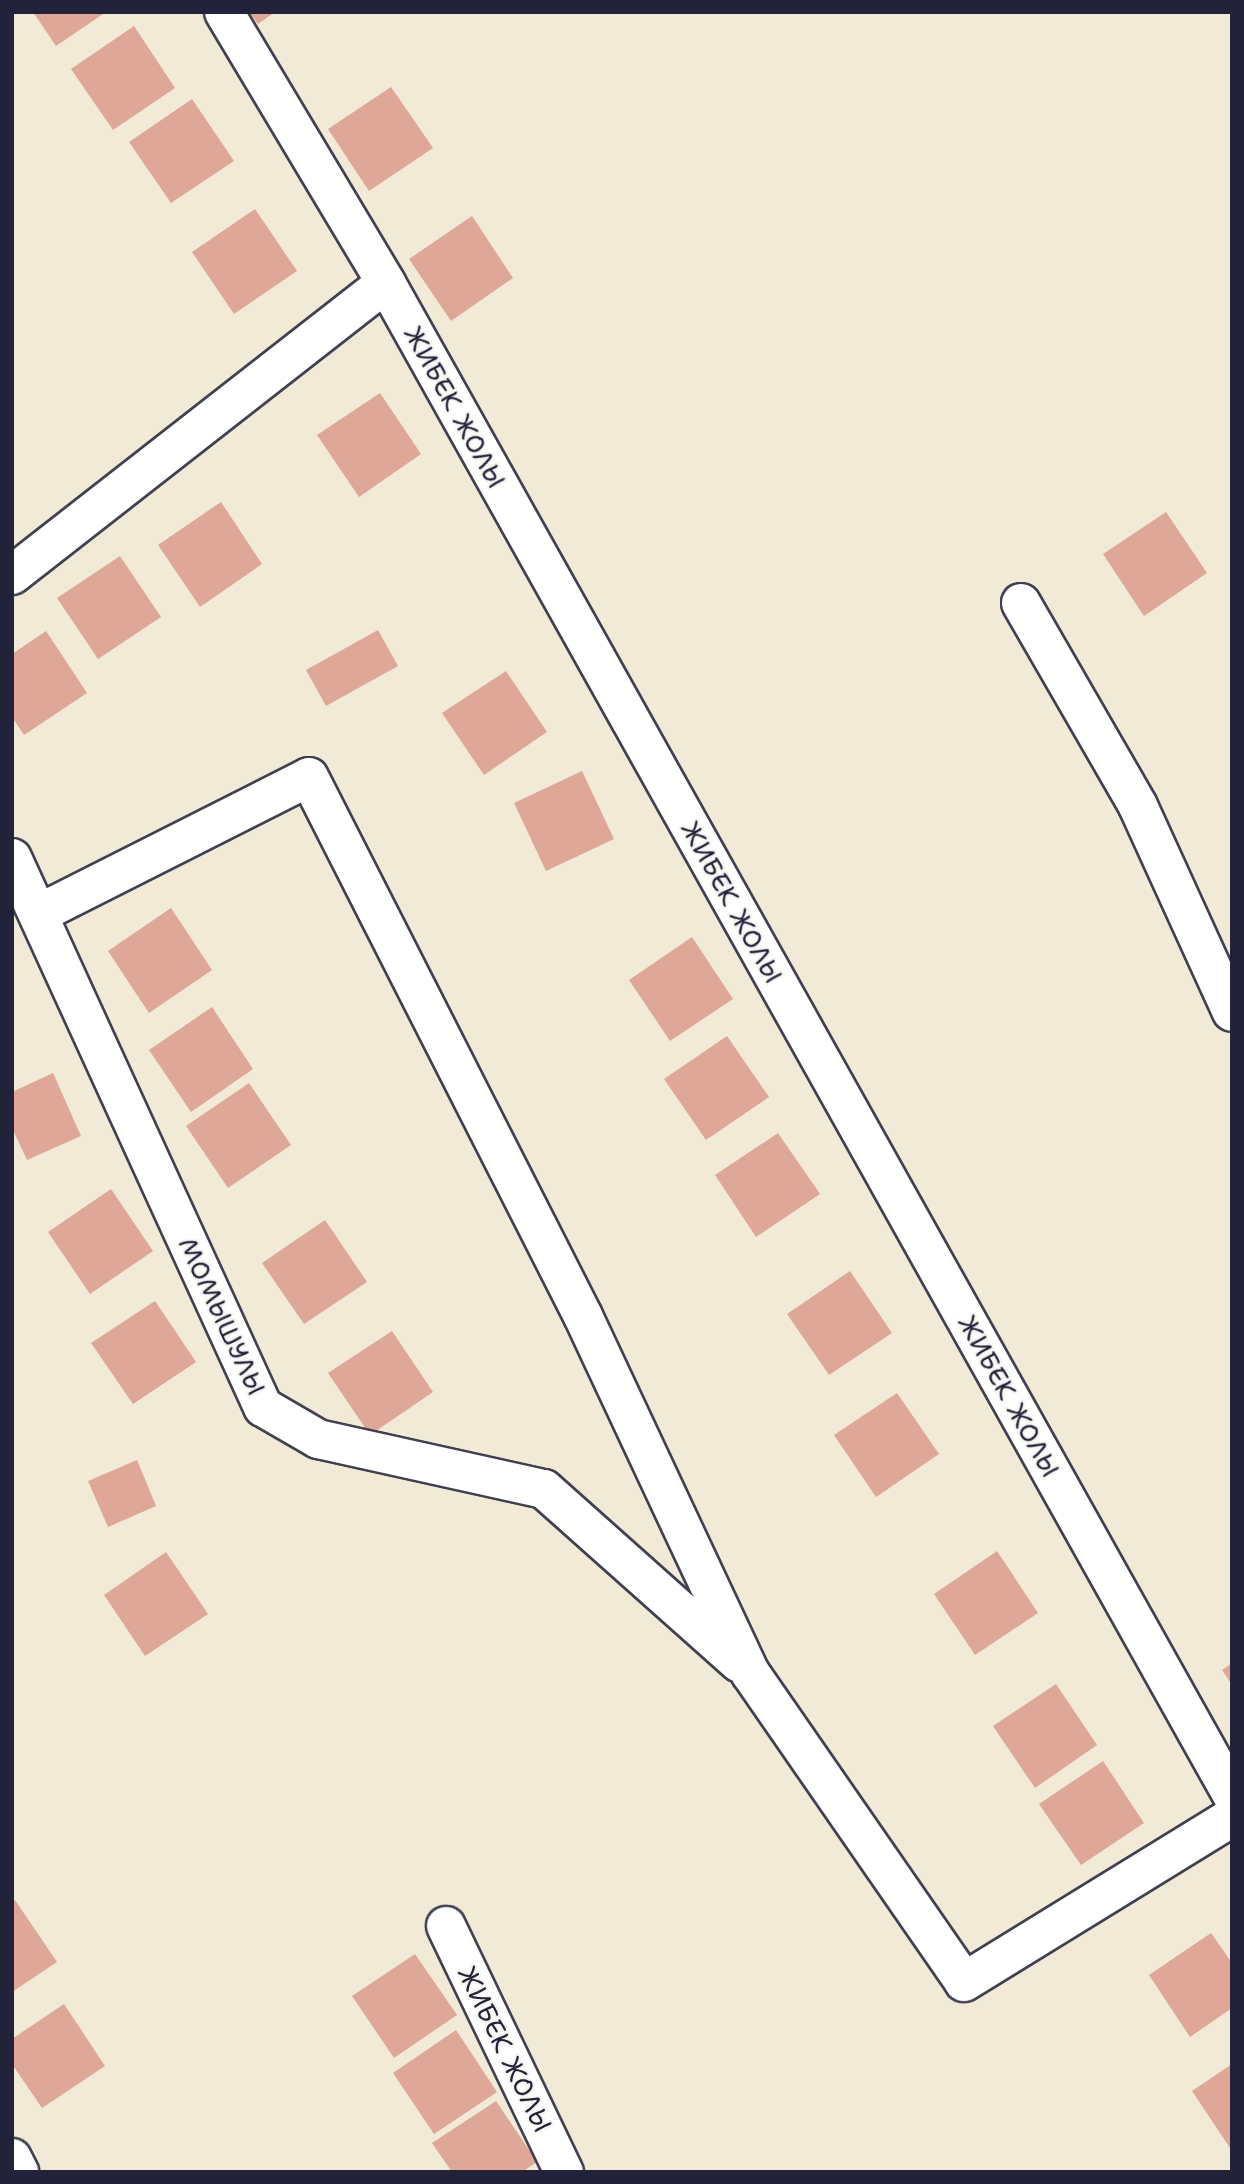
<!DOCTYPE html>
<meta charset="utf-8">
<style>
body{margin:0}
#map{position:relative;width:1244px;height:2184px;overflow:hidden;background:#f1ead6;font-family:"Shantell Sans",sans-serif}
div>[style]{position:absolute}
[style*='--x']{left:calc(var(--x)*1px);top:calc(var(--y)*1px);width:calc(var(--w)*1px);rotate:calc(var(--a)*1deg)}
.building>*{inset:0;background:#dea797}
.roads{filter:drop-shadow(2px 0 #414052) drop-shadow(-2px 0 #414052) drop-shadow(0 2px #414052) drop-shadow(0 -2px #414052)}
.street>*{height:38px;margin:-19px;padding:0 19px;transform-origin:19px;border-radius:19px;background:#fff}
span{translate:-50% -50%;white-space:nowrap;text-align:center;line-height:1.15;-webkit-text-stroke:5px #f6f6f2;paint-order:stroke}
.street-label{font-size:26px;color:#22223b}
.frame{position:absolute;inset:0;border:14px solid #22223b;pointer-events:none}
</style>
<div id="map">
<div class="building">
<div style="clip-path:polygon(33px 12px,106px 12px,56px 46px)"></div>
<div style="clip-path:polygon(249px 12px,275px 12px,258px 24px)"></div>
<div style="clip-path:polygon(134px 26px,175px 88px,113px 130px,71px 69px)"></div>
<div style="clip-path:polygon(391px 87px,433px 148px,369px 191px,328px 129px)"></div>
<div style="clip-path:polygon(192px 99px,234px 161px,171px 203px,129px 142px)"></div>
<div style="clip-path:polygon(255px 209px,297px 271px,234px 314px,192px 252px)"></div>
<div style="clip-path:polygon(472px 216px,513px 278px,451px 321px,409px 259px)"></div>
<div style="clip-path:polygon(380px 393px,421px 454px,359px 497px,317px 435px)"></div>
<div style="clip-path:polygon(221px 502px,262px 564px,200px 607px,158px 545px)"></div>
<div style="clip-path:polygon(1166px 512px,1207px 573px,1144px 616px,1103px 554px)"></div>
<div style="clip-path:polygon(120px 556px,161px 617px,98px 659px,57px 598px)"></div>
<div style="clip-path:polygon(378px 630px,398px 666px,326px 706px,306px 670px)"></div>
<div style="clip-path:polygon(46px 631px,87px 693px,24px 735px,12px 717px,12px 654px)"></div>
<div style="clip-path:polygon(506px 671px,547px 732px,484px 775px,442px 713px)"></div>
<div style="clip-path:polygon(582px 771px,614px 839px,546px 871px,514px 803px)"></div>
<div style="clip-path:polygon(171px 908px,212px 970px,149px 1013px,108px 951px)"></div>
<div style="clip-path:polygon(692px 937px,733px 999px,670px 1041px,629px 980px)"></div>
<div style="clip-path:polygon(212px 1007px,253px 1069px,191px 1112px,149px 1050px)"></div>
<div style="clip-path:polygon(727px 1036px,769px 1097px,706px 1140px,664px 1079px)"></div>
<div style="clip-path:polygon(53px 1073px,81px 1136px,27px 1160px,12px 1128px,12px 1092px)"></div>
<div style="clip-path:polygon(249px 1083px,291px 1145px,228px 1188px,186px 1126px)"></div>
<div style="clip-path:polygon(778px 1133px,820px 1194px,756px 1237px,715px 1175px)"></div>
<div style="clip-path:polygon(111px 1189px,153px 1251px,90px 1294px,48px 1232px)"></div>
<div style="clip-path:polygon(325px 1220px,367px 1282px,304px 1324px,262px 1263px)"></div>
<div style="clip-path:polygon(850px 1271px,892px 1333px,829px 1375px,787px 1314px)"></div>
<div style="clip-path:polygon(155px 1301px,196px 1362px,133px 1404px,91px 1343px)"></div>
<div style="clip-path:polygon(392px 1331px,433px 1392px,370px 1435px,328px 1373px)"></div>
<div style="clip-path:polygon(897px 1393px,939px 1454px,876px 1497px,834px 1435px)"></div>
<div style="clip-path:polygon(137px 1460px,156px 1506px,108px 1527px,88px 1481px)"></div>
<div style="clip-path:polygon(997px 1551px,1038px 1613px,975px 1655px,934px 1594px)"></div>
<div style="clip-path:polygon(166px 1552px,208px 1614px,145px 1656px,104px 1595px)"></div>
<div style="clip-path:polygon(1232px 1663px,1232px 1685px,1222px 1670px)"></div>
<div style="clip-path:polygon(1056px 1684px,1097px 1745px,1035px 1788px,993px 1726px)"></div>
<div style="clip-path:polygon(1103px 1761px,1144px 1823px,1081px 1865px,1039px 1804px)"></div>
<div style="clip-path:polygon(15px 1900px,57px 1962px,12px 1992px,12px 1902px)"></div>
<div style="clip-path:polygon(1211px 1933px,1232px 1963px,1232px 2008px,1190px 2037px,1149px 1975px)"></div>
<div style="clip-path:polygon(415px 1954px,457px 2015px,394px 2058px,352px 1996px)"></div>
<div style="clip-path:polygon(64px 2004px,105px 2066px,42px 2108px,12px 2064px,12px 2039px)"></div>
<div style="clip-path:polygon(456px 2030px,497px 2092px,434px 2134px,393px 2073px)"></div>
<div style="clip-path:polygon(1232px 2064px,1232px 2151px,1192px 2091px)"></div>
<div style="clip-path:polygon(496px 2101px,537px 2162px,522px 2172px,452px 2172px,432px 2143px)"></div>
</div>
<div class="roads">
<div class="street">
<div style="--x:224;--y:12;--w:316;--a:59.1"></div>
<div style="--x:386;--y:283;--w:1733;--a:60.77"></div>
<div style="--x:12;--y:575;--w:474;--a:-38"></div>
<div style="--x:1021;--y:603;--w:234;--a:60"></div>
<div style="--x:1138;--y:806;--w:226;--a:65.5"></div>
<div style="--x:12;--y:858;--w:604;--a:65.43"></div>
<div style="--x:263;--y:1407;--w:64;--a:30.2"></div>
<div style="--x:318;--y:1439;--w:231;--a:12.5"></div>
<div style="--x:544;--y:1489;--w:261;--a:41.7"></div>
<div style="--x:40;--y:913;--w:301;--a:-26.8"></div>
<div style="--x:309;--y:777;--w:605;--a:63.05"></div>
<div style="--x:583;--y:1316;--w:395;--a:64.9"></div>
<div style="--x:751;--y:1674;--w:374;--a:55.3"></div>
<div style="--x:964;--y:1982;--w:315;--a:-31.6"></div>
<div style="--x:446;--y:1926;--w:273;--a:64.4"></div>
<div style="--x:12;--y:2158;--w:16;--a:63"></div>
</div>
</div>
<div class="street-label">
<span style="left:455px;top:407px;rotate:61deg">ЖИБЕК ЖОЛЫ</span>
<span style="left:732px;top:902px;rotate:61deg">ЖИБЕК ЖОЛЫ</span>
<span style="left:222px;top:1316px;rotate:65deg">МОМЫШУЛЫ</span>
<span style="left:1009px;top:1396px;rotate:61deg">ЖИБЕК ЖОЛЫ</span>
<span style="left:505px;top:2049px;rotate:64deg">ЖИБЕК ЖОЛЫ</span>
</div>
<div class="frame"></div>
</div>
